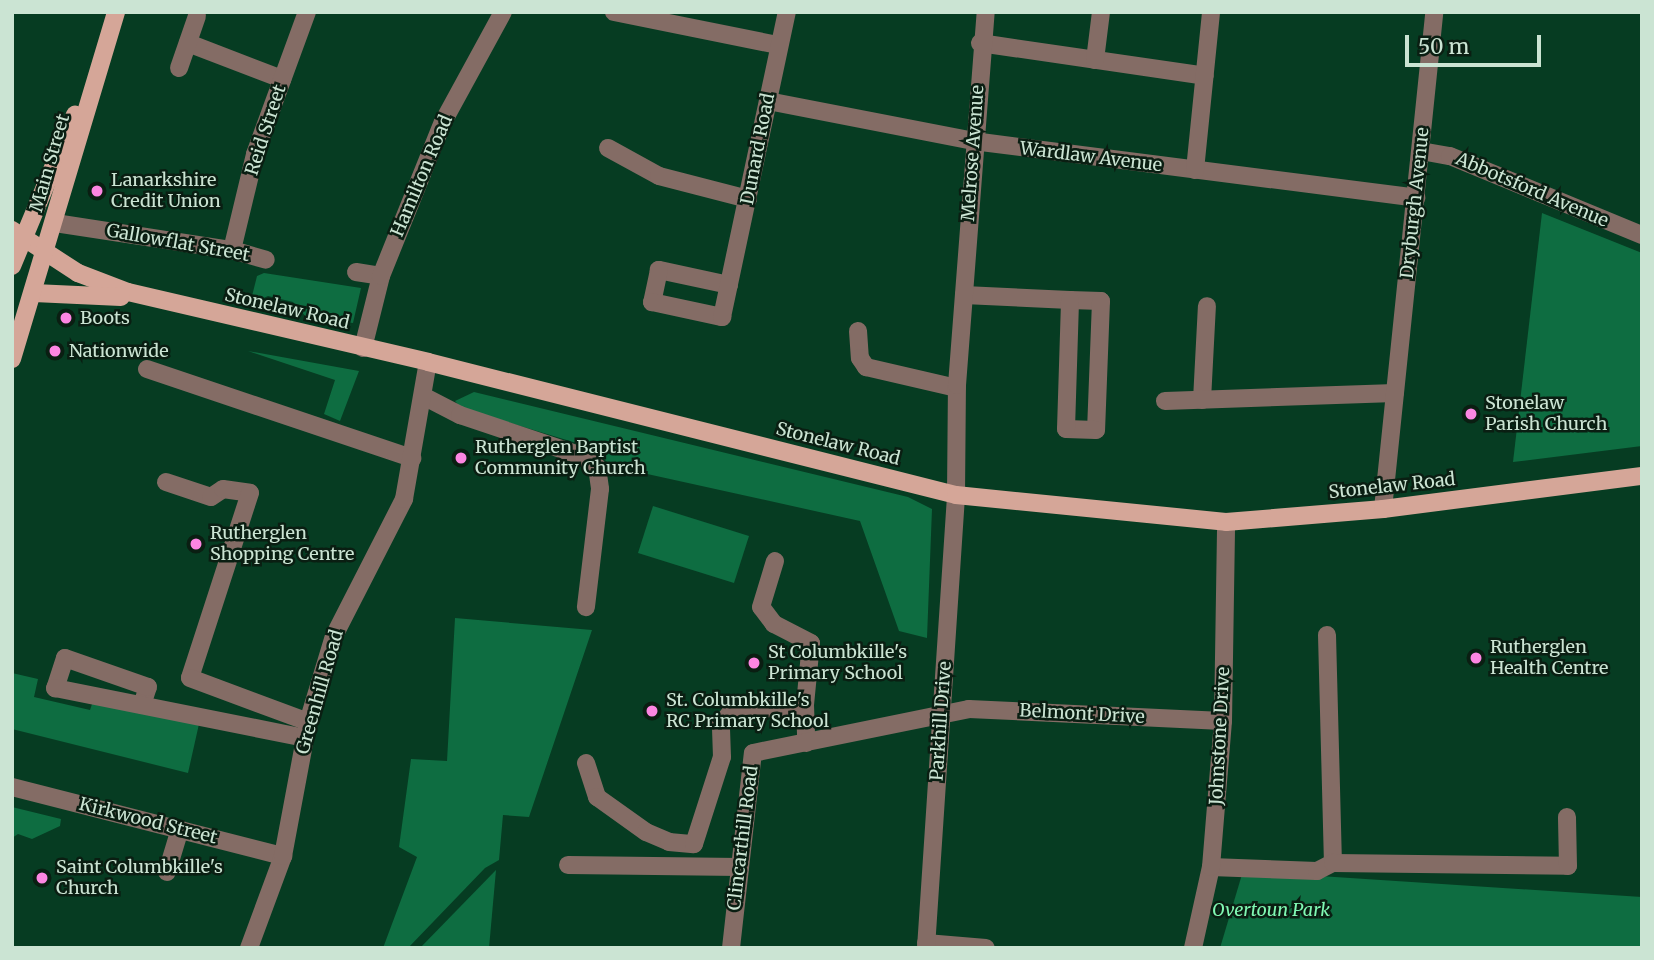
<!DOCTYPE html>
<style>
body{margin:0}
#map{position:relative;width:1654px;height:960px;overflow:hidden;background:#063c22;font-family:Merriweather,serif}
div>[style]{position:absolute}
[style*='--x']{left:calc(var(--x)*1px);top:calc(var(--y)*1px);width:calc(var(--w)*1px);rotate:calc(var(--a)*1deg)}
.green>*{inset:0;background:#0e6d41}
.minor>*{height:18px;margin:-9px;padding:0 9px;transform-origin:9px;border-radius:9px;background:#846c65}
.major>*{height:18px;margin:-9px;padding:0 9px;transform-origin:9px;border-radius:9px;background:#d5a698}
.dots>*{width:19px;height:19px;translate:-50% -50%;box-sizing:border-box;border:4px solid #0a1e12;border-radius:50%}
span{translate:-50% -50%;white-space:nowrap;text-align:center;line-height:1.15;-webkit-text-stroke:5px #0a1e12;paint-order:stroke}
.street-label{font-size:18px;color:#cbe4d3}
.poi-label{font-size:18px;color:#cbe4d3}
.left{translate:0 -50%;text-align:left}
.park-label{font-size:18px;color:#80f9b3;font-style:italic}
.frame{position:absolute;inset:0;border:14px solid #cbe4d3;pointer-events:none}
.scale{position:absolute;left:1405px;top:35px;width:136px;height:32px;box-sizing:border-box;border:4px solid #cbe4d3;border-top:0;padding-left:9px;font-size:21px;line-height:24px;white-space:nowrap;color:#cbe4d3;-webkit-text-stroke:5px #0a1e12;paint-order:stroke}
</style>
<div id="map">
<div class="green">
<div style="clip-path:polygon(1542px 213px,1642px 253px,1642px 446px,1513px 462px)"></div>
<div style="clip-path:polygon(264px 273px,361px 288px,353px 323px,306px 317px,293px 302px,268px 296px,250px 304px,257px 276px)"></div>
<div style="clip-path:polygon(248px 351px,359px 371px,340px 421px,324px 414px,335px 380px)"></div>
<div style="clip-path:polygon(474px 392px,908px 497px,932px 509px,927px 638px,899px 631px,860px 521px,611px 466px,593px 448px,461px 408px,455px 401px)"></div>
<div style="clip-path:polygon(653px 506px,749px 536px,734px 583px,638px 553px)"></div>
<div style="clip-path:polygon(455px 618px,592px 630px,529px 817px,503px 815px,499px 860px,485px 868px,408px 948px,383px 948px,417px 857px,399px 847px,411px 759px,447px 761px)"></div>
<div style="clip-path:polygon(12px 673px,38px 679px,34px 697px,90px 710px,93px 701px,199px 724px,188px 773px,12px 729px)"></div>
<div style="clip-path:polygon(12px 807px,61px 819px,60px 826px,32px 839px,18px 834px,12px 838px)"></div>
<div style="clip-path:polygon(496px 870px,489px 948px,420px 948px)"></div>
<div style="clip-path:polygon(1243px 871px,1642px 897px,1642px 948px,1220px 948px)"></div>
</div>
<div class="minor">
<div style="--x:614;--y:12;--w:167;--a:11.4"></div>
<div style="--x:188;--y:43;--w:101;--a:21"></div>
<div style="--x:980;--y:43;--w:227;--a:8.3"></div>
<div style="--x:1095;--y:60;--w:48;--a:-82.9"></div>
<div style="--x:179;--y:68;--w:55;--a:-70.9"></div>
<div style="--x:768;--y:101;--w:209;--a:11"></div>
<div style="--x:973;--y:141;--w:447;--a:7.3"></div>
<div style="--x:608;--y:148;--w:58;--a:28.8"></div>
<div style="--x:659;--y:176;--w:92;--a:14.5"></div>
<div style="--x:1421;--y:151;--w:29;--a:10"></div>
<div style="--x:1450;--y:156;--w:208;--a:22.4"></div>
<div style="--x:1195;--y:170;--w:159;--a:-84.2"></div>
<div style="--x:55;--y:223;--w:179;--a:8.7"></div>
<div style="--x:232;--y:250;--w:35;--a:16"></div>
<div style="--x:232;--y:250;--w:99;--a:-76.5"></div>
<div style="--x:255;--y:154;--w:151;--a:-69.9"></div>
<div style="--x:356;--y:272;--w:25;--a:9"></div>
<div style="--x:729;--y:285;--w:72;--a:-167.9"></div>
<div style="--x:659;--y:270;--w:33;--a:102"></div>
<div style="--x:652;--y:302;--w:72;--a:12.1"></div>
<div style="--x:722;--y:317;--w:312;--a:-78"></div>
<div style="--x:964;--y:295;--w:106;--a:2.7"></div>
<div style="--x:1070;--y:300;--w:31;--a:2"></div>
<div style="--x:1101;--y:301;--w:129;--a:92.2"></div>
<div style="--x:1096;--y:430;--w:30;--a:-178"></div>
<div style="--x:1066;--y:429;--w:129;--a:-88.2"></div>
<div style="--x:858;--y:331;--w:27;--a:86"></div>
<div style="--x:860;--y:358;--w:11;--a:56"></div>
<div style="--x:866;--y:367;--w:93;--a:13"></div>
<div style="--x:363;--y:348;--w:74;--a:-76"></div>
<div style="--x:381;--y:276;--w:166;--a:-68.1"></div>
<div style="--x:443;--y:122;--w:125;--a:-61.4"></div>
<div style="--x:147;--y:369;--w:280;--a:18.6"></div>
<div style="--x:423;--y:396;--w:42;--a:27.2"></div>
<div style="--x:460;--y:415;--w:129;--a:18.6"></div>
<div style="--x:582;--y:456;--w:19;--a:36"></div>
<div style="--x:597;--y:467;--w:22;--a:82"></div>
<div style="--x:600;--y:489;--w:119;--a:96.8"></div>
<div style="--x:1202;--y:400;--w:94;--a:-87"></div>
<div style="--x:1165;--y:401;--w:230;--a:-2"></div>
<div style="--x:166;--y:482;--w:47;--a:18.4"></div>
<div style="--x:211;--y:497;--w:14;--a:-34"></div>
<div style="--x:223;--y:489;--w:27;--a:8"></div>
<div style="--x:250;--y:493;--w:194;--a:108"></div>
<div style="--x:190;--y:678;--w:126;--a:20.4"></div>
<div style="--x:1383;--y:509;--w:500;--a:-84.1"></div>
<div style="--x:1327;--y:635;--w:228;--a:88.5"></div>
<div style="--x:142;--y:705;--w:19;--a:-72"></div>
<div style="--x:148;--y:687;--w:88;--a:-160.7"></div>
<div style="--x:65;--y:658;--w:32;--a:108"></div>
<div style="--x:55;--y:688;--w:255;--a:11.3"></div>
<div style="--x:805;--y:705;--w:38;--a:88"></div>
<div style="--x:586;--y:763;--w:36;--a:72"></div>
<div style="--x:597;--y:797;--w:60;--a:35.5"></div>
<div style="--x:646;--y:832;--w:25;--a:23"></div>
<div style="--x:669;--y:842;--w:25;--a:5"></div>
<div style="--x:694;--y:844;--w:91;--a:-72.2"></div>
<div style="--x:722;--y:757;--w:33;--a:-92"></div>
<div style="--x:721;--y:724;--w:16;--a:-50"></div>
<div style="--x:731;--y:712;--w:74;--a:-5.4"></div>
<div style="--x:805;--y:705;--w:62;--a:-84.5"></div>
<div style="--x:811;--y:643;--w:42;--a:-152.8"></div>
<div style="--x:774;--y:624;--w:21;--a:-127"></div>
<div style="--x:761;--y:607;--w:48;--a:-73.1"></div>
<div style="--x:12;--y:787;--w:280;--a:14.3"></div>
<div style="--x:568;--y:865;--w:172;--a:0.7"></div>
<div style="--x:1211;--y:867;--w:106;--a:2.2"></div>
<div style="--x:1317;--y:871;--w:18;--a:-27"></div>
<div style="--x:1333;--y:863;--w:235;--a:0.7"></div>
<div style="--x:1568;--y:866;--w:49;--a:-91.2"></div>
<div style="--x:167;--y:872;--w:45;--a:-73.2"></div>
<div style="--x:926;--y:943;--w:60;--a:4.8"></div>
<div style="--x:249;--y:948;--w:98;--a:-69.7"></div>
<div style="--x:283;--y:856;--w:136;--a:-79.4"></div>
<div style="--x:308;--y:722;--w:90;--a:-73.2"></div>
<div style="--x:334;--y:636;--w:154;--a:-62.9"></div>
<div style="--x:404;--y:499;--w:139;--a:-80.1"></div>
<div style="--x:731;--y:948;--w:196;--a:-83.6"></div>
<div style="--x:753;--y:753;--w:220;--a:-11.5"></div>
<div style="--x:969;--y:709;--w:254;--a:2.7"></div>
<div style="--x:926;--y:948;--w:454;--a:-86.2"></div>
<div style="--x:956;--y:495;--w:110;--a:-89.5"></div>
<div style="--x:957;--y:385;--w:374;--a:-85.6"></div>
<div style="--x:1193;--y:948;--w:83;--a:-77.5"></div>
<div style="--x:1211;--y:867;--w:146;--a:-85.3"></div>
<div style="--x:1223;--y:721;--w:199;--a:-89.1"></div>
</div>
<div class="major">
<div style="--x:12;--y:230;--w:79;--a:33.1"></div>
<div style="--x:78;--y:273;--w:53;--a:20.8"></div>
<div style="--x:128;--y:292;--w:308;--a:13.1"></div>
<div style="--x:428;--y:362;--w:544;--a:14.14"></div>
<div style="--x:956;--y:495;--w:271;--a:5.7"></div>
<div style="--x:1226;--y:522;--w:158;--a:-4.7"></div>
<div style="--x:1383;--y:509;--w:261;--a:-7.3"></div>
<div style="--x:12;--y:266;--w:164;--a:-67.4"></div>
<div style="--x:34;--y:293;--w:87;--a:2.6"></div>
<div style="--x:12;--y:359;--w:362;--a:-73.3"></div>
</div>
<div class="dots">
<div style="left:97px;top:191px;background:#fd86e2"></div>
<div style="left:66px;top:318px;background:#fd86e2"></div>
<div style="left:55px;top:351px;background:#fd86e2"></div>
<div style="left:1471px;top:414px;background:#fd86e2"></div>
<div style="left:461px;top:458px;background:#fd86e2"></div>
<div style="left:196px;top:544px;background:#fd86e2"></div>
<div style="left:1476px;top:658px;background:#fd86e2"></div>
<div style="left:754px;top:663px;background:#fd86e2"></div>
<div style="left:652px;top:711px;background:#fd86e2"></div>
<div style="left:42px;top:878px;background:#fd86e2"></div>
</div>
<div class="street-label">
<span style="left:266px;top:130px;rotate:-72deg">Reid Street</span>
<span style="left:758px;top:149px;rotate:-79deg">Dunard Road</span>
<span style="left:973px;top:153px;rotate:-86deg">Melrose Avenue</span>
<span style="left:1091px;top:157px;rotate:7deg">Wardlaw Avenue</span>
<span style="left:50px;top:163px;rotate:-74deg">Main Street</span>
<span style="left:422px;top:176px;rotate:-67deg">Hamilton Road</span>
<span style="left:1532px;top:190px;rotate:23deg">Abbotsford Avenue</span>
<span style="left:1415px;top:203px;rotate:-84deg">Dryburgh Avenue</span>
<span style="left:178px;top:243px;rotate:10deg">Gallowflat Street</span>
<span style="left:287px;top:309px;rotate:13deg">Stonelaw Road</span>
<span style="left:838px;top:444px;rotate:14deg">Stonelaw Road</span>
<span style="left:1392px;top:486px;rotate:-6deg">Stonelaw Road</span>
<span style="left:320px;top:692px;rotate:-74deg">Greenhill Road</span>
<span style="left:1082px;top:714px;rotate:3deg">Belmont Drive</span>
<span style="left:941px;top:721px;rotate:-86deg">Parkhill Drive</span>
<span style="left:1220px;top:736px;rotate:-87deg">Johnstone Drive</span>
<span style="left:148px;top:821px;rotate:14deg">Kirkwood Street</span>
<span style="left:743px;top:838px;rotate:-83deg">Clincarthill Road</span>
</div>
<div class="poi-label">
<span class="left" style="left:111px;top:191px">Lanarkshire<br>Credit Union</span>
<span class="left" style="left:80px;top:318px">Boots</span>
<span class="left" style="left:69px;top:351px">Nationwide</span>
<span class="left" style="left:1485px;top:414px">Stonelaw<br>Parish Church</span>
<span class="left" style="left:475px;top:458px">Rutherglen Baptist<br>Community Church</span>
<span class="left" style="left:210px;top:544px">Rutherglen<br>Shopping Centre</span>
<span class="left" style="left:1490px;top:658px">Rutherglen<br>Health Centre</span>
<span class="left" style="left:768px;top:663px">St Columbkille's<br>Primary School</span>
<span class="left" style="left:666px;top:711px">St. Columbkille's<br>RC Primary School</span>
<span class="left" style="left:56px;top:878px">Saint Columbkille's<br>Church</span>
</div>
<div class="park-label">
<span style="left:1271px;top:910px">Overtoun Park</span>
</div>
<div class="frame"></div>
<div class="scale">50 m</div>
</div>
